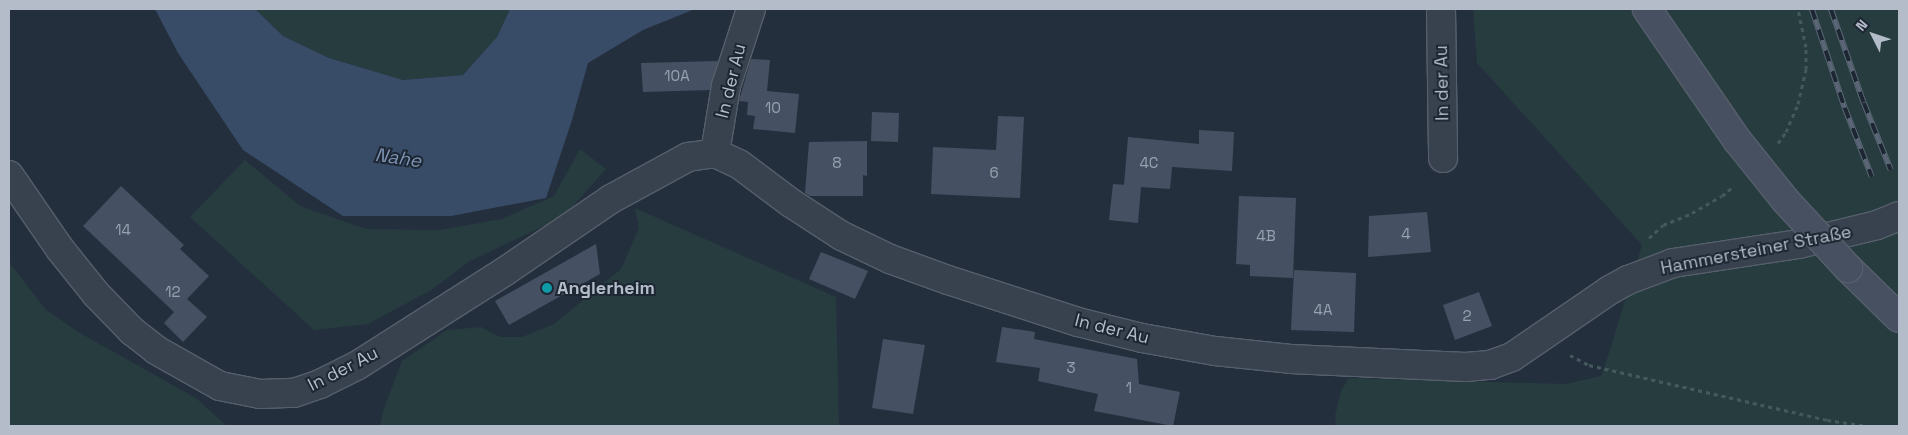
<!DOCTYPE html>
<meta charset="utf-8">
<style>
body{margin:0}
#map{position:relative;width:1908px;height:435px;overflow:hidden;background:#242f3e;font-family:"Space Grotesk",sans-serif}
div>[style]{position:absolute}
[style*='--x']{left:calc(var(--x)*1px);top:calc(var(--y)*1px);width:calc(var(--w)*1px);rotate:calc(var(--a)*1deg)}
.green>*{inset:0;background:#263c3f}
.water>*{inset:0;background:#394c67}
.building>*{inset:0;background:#455162}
.path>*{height:3px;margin-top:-1.5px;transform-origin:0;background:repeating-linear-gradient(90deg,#44595c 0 4px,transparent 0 8px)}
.roads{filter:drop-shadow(1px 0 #565f6c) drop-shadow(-1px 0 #565f6c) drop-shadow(0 1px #565f6c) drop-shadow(0 -1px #565f6c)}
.street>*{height:28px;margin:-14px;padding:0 14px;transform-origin:14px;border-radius:14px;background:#38414e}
.secondary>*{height:28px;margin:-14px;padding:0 14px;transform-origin:14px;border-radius:14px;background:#465061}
.rail>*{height:5.5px;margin-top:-2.75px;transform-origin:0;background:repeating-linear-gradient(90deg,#1d2633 0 11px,#5a6575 0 22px);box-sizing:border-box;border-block:1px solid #5a6575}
.bridges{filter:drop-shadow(1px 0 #565f6c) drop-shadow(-1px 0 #565f6c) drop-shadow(0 1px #565f6c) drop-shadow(0 -1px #565f6c)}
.secondary-bridge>*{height:28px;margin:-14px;padding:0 14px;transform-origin:14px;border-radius:14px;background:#465061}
.dots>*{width:14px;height:14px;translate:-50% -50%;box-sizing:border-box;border:2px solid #1d2633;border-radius:50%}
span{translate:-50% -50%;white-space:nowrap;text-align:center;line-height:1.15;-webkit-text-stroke:4px #1d2633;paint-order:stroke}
.number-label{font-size:15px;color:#98a1af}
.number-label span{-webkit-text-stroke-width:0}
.street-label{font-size:18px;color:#b4bcc9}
.poi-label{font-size:18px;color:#b4bcc9;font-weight:700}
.left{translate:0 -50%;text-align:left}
.water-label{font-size:19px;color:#7c92b1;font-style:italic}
.frame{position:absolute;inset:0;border:10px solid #b4bcc9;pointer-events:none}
.north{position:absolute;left:1848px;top:10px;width:50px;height:50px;-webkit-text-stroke:4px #1d2633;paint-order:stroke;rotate:311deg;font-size:14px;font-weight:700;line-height:20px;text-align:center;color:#b4bcc9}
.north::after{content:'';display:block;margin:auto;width:18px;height:22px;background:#b4bcc9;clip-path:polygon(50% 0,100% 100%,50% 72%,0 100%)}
</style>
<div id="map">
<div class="green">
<div style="clip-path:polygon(255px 9px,510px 9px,497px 37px,463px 75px,403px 80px,329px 58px,283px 36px)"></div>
<div style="clip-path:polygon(1473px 9px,1899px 9px,1899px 426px,1336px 426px,1335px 416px,1341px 391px,1349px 378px,1566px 384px,1601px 376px,1609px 353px,1642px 245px,1477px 63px)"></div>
<div style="clip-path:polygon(580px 149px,606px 169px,563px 217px,470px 261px,431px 290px,368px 324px,314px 330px,190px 217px,245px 160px,300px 206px,366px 229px,440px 230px,502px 219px,554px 196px)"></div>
<div style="clip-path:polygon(635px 208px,836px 297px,839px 426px,380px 426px,383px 411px,402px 361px,447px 330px,481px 327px,500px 337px,522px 337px,554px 324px,621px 269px,639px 228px)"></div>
<div style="clip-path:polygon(9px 262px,46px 310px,80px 333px,196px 398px,227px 426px,9px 426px)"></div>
</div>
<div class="water">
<div style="clip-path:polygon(155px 9px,255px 9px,283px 36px,329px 58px,403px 80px,463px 75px,497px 37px,510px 9px,695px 9px,643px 30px,588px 63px,572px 120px,546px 198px,451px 216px,343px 216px,243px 150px,178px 53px)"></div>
</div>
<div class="building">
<div style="clip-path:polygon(751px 59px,770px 60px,767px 91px,799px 94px,795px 133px,753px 129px,755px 116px,747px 115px,748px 102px,739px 101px)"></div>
<div style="clip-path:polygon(718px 61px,710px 90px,643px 92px,641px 63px)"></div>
<div style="clip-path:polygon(872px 112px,899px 113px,898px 142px,871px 141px)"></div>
<div style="clip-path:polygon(998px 116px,1024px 117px,1020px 198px,931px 194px,933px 147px,996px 150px)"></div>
<div style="clip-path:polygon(1199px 130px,1234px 132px,1232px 171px,1172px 167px,1170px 189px,1141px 187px,1138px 223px,1109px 220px,1113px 184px,1140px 186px,1124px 185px,1128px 137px,1199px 144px)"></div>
<div style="clip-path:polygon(867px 141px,867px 176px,863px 175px,863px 196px,810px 196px,805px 193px,809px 142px)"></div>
<div style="clip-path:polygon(121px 186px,184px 245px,180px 249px,209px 276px,187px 299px,207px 317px,183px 342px,164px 323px,174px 312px,83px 226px)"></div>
<div style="clip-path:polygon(1239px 196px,1296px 198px,1293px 278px,1250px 276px,1250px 265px,1236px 264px)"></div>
<div style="clip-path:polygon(1427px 212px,1431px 252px,1368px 257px,1369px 216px)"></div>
<div style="clip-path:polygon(596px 244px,600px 274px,509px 325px,495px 301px)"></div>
<div style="clip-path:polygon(821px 252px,868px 271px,855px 299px,809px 279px)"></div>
<div style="clip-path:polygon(1294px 270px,1356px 273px,1354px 332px,1291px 330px)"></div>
<div style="clip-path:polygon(1479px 292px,1492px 326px,1455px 340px,1443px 305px)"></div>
<div style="clip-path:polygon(1002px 327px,1035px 332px,1034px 339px,1137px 359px,1139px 384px,1180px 392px,1173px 426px,1094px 411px,1098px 394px,1038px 381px,1040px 368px,996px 362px)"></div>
<div style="clip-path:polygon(883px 339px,925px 345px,913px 414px,872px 408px)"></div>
</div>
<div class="path">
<div style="--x:1778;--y:143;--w:14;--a:-54"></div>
<div style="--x:1786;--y:132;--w:30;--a:-67"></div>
<div style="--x:1798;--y:104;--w:36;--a:-77"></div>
<div style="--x:1806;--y:69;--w:22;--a:-90"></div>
<div style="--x:1806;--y:47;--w:39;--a:-102"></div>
<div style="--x:1649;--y:238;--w:19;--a:-43"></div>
<div style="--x:1663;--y:225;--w:31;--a:-22"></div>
<div style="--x:1692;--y:213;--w:34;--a:-30"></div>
<div style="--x:1722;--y:196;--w:16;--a:-40"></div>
<div style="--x:1570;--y:355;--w:21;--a:28"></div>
<div style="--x:1589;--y:365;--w:244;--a:13"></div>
<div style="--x:1827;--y:420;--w:41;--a:8.3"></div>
</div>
<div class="roads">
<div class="street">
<div style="--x:1441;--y:9;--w:149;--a:89.2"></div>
<div style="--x:715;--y:153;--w:68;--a:-80.7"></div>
<div style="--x:726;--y:86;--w:81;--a:-72"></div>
<div style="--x:9;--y:175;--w:90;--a:55.4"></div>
<div style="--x:60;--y:249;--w:58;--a:51.3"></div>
<div style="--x:96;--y:294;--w:52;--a:45.8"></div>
<div style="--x:132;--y:331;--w:31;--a:38"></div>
<div style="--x:156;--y:350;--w:73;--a:29.4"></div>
<div style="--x:220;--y:386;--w:41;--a:11.3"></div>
<div style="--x:260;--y:394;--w:34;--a:-2"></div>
<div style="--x:294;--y:393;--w:28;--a:-19"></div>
<div style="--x:320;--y:384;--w:42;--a:-26.6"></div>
<div style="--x:358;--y:365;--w:173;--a:-32.5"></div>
<div style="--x:504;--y:272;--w:130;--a:-34.3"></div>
<div style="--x:611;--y:199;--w:88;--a:-28.6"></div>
<div style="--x:688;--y:157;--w:27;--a:-8"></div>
<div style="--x:715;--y:153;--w:26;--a:25"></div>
<div style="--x:739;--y:164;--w:65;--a:36.9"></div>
<div style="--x:791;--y:203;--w:61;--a:32.9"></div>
<div style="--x:842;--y:236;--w:53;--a:25.6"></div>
<div style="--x:890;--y:259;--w:62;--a:19.9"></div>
<div style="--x:948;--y:280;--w:137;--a:17.9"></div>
<div style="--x:1078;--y:322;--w:66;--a:14"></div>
<div style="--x:1142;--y:338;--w:74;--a:10.1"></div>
<div style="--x:1215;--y:351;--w:76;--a:6"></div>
<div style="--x:1291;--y:359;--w:175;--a:2.6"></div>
<div style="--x:1466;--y:367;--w:24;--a:-5"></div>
<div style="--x:1490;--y:365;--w:23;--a:-20"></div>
<div style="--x:1512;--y:357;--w:119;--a:-34.4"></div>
<div style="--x:1610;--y:290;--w:21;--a:-29"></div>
<div style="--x:1628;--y:280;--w:48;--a:-20.7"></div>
<div style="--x:1673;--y:263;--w:127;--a:-8.6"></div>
<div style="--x:1799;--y:244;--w:80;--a:-13.7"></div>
<div style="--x:1877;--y:225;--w:24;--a:-22"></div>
</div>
<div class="secondary">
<div style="--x:1848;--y:268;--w:71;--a:44.4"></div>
</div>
</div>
<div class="rail">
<div style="--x:1812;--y:9;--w:104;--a:71.6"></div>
<div style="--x:1845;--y:108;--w:74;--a:68.6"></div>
<div style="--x:1831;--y:9;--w:100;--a:70.7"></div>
<div style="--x:1864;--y:103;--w:72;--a:68.1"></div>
</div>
<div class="bridges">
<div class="secondary-bridge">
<div style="--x:1647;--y:9;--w:159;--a:55.5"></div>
<div style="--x:1737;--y:140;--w:77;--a:51.3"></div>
<div style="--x:1785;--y:200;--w:93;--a:47.2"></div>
</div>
</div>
<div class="dots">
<div style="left:547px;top:288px;background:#0f9aa8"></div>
</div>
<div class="number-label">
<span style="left:677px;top:76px">10A</span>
<span style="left:773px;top:108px">10</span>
<span style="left:837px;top:163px">8</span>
<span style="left:1149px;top:163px">4C</span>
<span style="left:994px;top:173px">6</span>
<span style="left:123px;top:230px">14</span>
<span style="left:1406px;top:234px">4</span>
<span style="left:1266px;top:236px">4B</span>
<span style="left:173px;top:292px">12</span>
<span style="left:1323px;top:310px">4A</span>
<span style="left:1467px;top:316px">2</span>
<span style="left:1071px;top:368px">3</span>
<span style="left:1129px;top:388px">1</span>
</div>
<div class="street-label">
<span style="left:731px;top:81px;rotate:-76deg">In der Au</span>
<span style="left:1442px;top:83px;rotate:-91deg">In der Au</span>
<span style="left:1756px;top:250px;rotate:-11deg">Hammersteiner Straße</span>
<span style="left:1112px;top:329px;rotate:14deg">In der Au</span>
<span style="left:343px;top:369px;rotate:-27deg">In der Au</span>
</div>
<div class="poi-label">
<span class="left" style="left:557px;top:288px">Anglerheim</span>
</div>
<div class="water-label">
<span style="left:398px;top:158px;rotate:8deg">Nahe</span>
</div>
<div class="frame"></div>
<div class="north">N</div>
</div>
